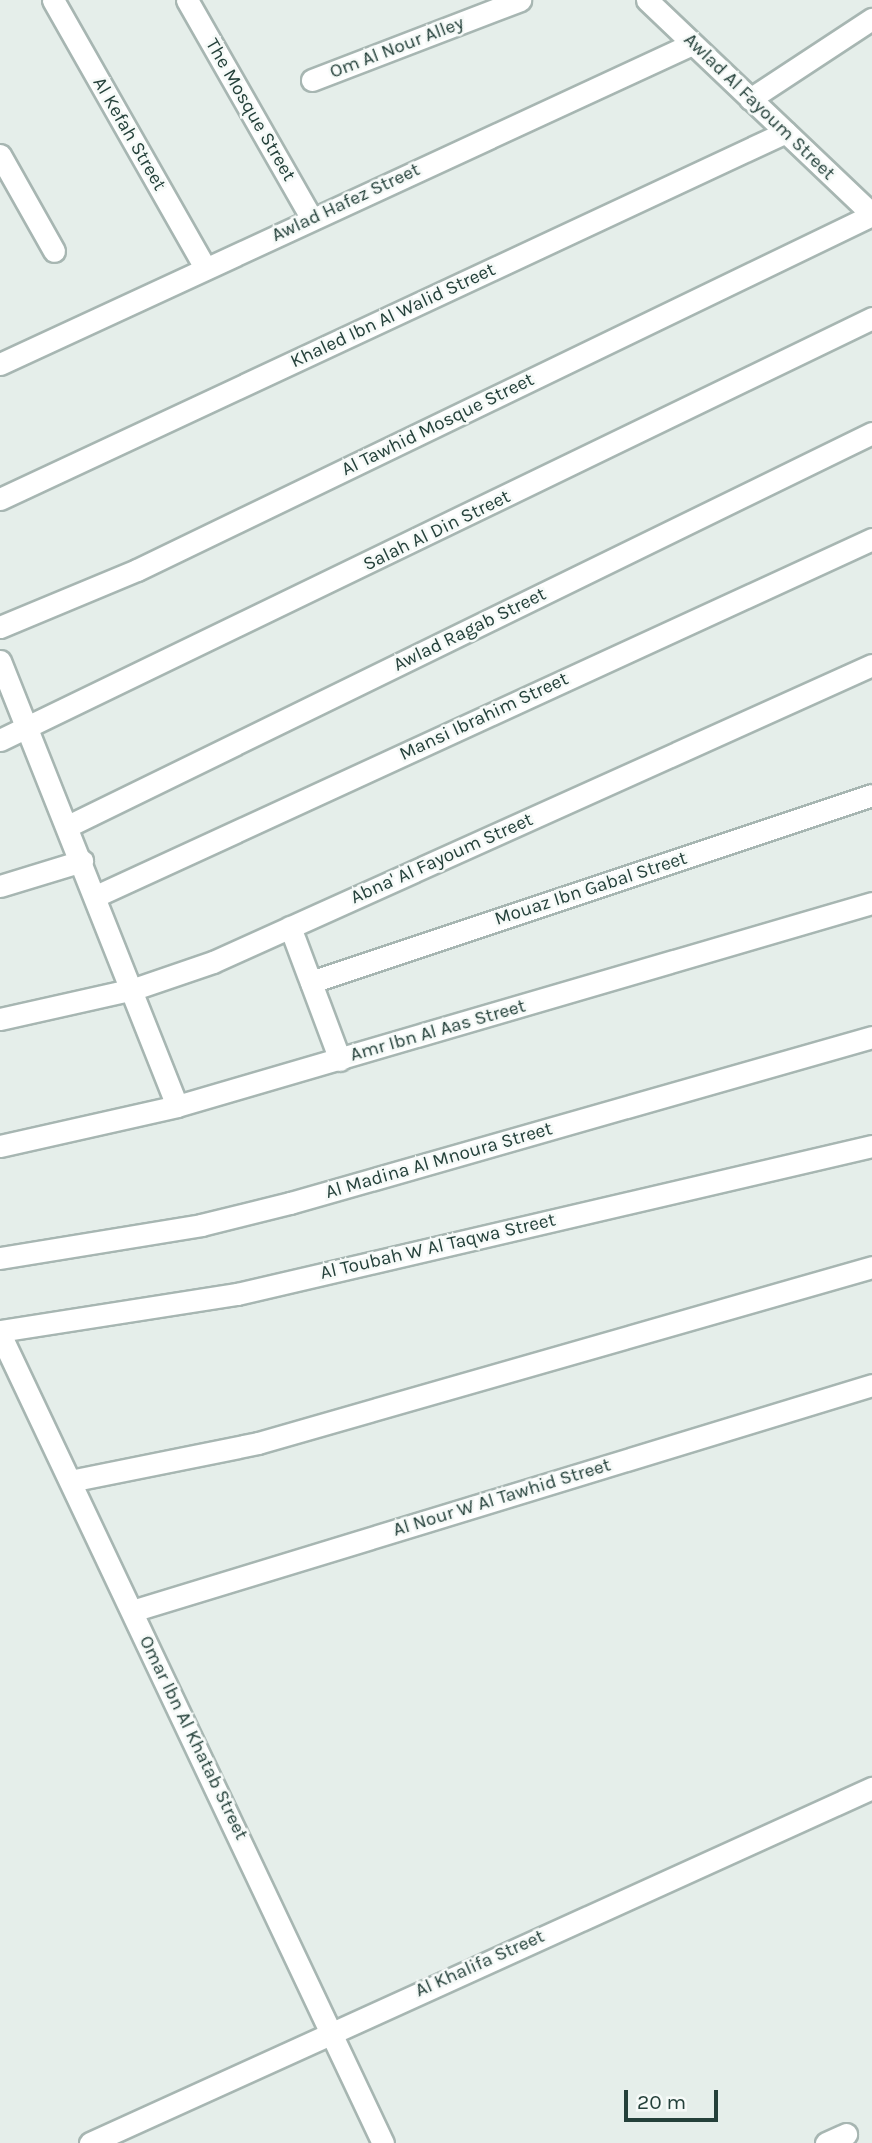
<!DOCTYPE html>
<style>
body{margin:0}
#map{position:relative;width:872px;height:2143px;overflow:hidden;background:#e5eeea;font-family:Karla,sans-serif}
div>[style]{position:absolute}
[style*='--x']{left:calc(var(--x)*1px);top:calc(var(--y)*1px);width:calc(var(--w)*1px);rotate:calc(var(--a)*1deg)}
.roads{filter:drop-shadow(2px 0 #a7b6b2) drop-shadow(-2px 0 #a7b6b2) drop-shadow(0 2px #a7b6b2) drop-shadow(0 -2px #a7b6b2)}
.minor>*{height:21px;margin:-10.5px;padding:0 10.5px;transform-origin:10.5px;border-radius:10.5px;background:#fff}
.secondary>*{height:21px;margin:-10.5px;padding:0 10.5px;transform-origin:10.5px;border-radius:10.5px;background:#fff}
span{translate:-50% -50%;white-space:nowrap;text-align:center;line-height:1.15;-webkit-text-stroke:5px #f6faf8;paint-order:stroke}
.street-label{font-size:19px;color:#24403a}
.scale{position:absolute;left:624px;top:2090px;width:94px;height:32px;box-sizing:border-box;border:4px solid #24403a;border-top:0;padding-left:9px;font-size:21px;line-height:24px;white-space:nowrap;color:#24403a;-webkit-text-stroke:5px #f6faf8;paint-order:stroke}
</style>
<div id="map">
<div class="roads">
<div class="minor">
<div style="--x:53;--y:0;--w:308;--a:60.4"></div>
<div style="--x:187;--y:0;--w:252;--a:60.3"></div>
<div style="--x:647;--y:0;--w:311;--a:43.6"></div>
<div style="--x:312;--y:80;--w:223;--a:-21"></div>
<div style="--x:750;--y:99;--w:146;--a:-33.3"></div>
<div style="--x:0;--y:155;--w:110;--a:60.6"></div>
<div style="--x:0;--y:364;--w:762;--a:-24.82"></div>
<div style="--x:0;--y:499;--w:867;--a:-25.03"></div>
<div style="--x:0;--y:627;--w:148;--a:-22.6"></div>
<div style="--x:137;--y:570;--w:816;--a:-25.78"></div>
<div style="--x:0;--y:661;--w:479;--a:68.3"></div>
<div style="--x:0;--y:740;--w:969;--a:-25.82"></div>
<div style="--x:68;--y:826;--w:895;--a:-26.05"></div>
<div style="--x:0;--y:886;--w:86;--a:-17"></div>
<div style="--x:96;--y:896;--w:854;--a:-24.7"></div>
<div style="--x:290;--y:927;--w:142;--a:69.4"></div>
<div style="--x:311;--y:982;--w:591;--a:-18.43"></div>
<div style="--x:0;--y:1019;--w:137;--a:-12.6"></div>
<div style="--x:134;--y:989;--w:83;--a:-18.9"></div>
<div style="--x:213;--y:962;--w:723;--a:-24.26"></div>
<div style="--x:0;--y:1146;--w:181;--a:-12.7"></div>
<div style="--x:177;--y:1106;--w:724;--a:-16.28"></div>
<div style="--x:0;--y:1258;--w:204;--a:-9.3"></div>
<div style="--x:201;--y:1225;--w:92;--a:-13.9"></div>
<div style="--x:290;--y:1203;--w:605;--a:-15.92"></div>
<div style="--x:0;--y:1331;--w:240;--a:-8.9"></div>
<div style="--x:237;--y:1294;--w:652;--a:-13.12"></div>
<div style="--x:0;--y:1334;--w:895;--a:64.67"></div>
<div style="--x:70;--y:1481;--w:192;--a:-11.4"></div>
<div style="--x:258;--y:1443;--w:639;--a:-15.99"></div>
<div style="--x:132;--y:1611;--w:774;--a:-16.98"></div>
<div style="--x:826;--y:2143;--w:22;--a:-24"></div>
</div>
<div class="secondary">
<div style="--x:90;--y:2143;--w:859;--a:-24.42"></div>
</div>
</div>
<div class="street-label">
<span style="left:397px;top:48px;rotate:-21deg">Om Al Nour Alley</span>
<span style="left:759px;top:107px;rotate:44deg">Awlad Al Fayoum Street</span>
<span style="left:250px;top:110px;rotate:60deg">The Mosque Street</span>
<span style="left:129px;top:134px;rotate:60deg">Al Kefah Street</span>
<span style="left:346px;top:203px;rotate:-25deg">Awlad Hafez Street</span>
<span style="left:393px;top:316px;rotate:-25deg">Khaled Ibn Al Walid Street</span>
<span style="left:438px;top:425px;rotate:-26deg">Al Tawhid Mosque Street</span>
<span style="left:437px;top:531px;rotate:-26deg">Salah Al Din Street</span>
<span style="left:470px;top:630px;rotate:-26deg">Awlad Ragab Street</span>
<span style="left:484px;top:717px;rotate:-25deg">Mansi Ibrahim Street</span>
<span style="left:442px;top:859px;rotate:-24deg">Abna' Al Fayoum Street</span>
<span style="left:591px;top:889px;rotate:-18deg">Mouaz Ibn Gabal Street</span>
<span style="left:438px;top:1031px;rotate:-16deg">Amr Ibn Al Aas Street</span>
<span style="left:439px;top:1161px;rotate:-16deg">Al Madina Al Mnoura Street</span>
<span style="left:438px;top:1247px;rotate:-13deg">Al Toubah W Al Taqwa Street</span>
<span style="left:502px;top:1498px;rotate:-17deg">Al Nour W Al Tawhid Street</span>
<span style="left:193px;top:1738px;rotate:64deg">Omar Ibn Al Khatab Street</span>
<span style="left:480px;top:1964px;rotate:-24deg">Al Khalifa Street</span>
</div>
<div class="scale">20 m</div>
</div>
